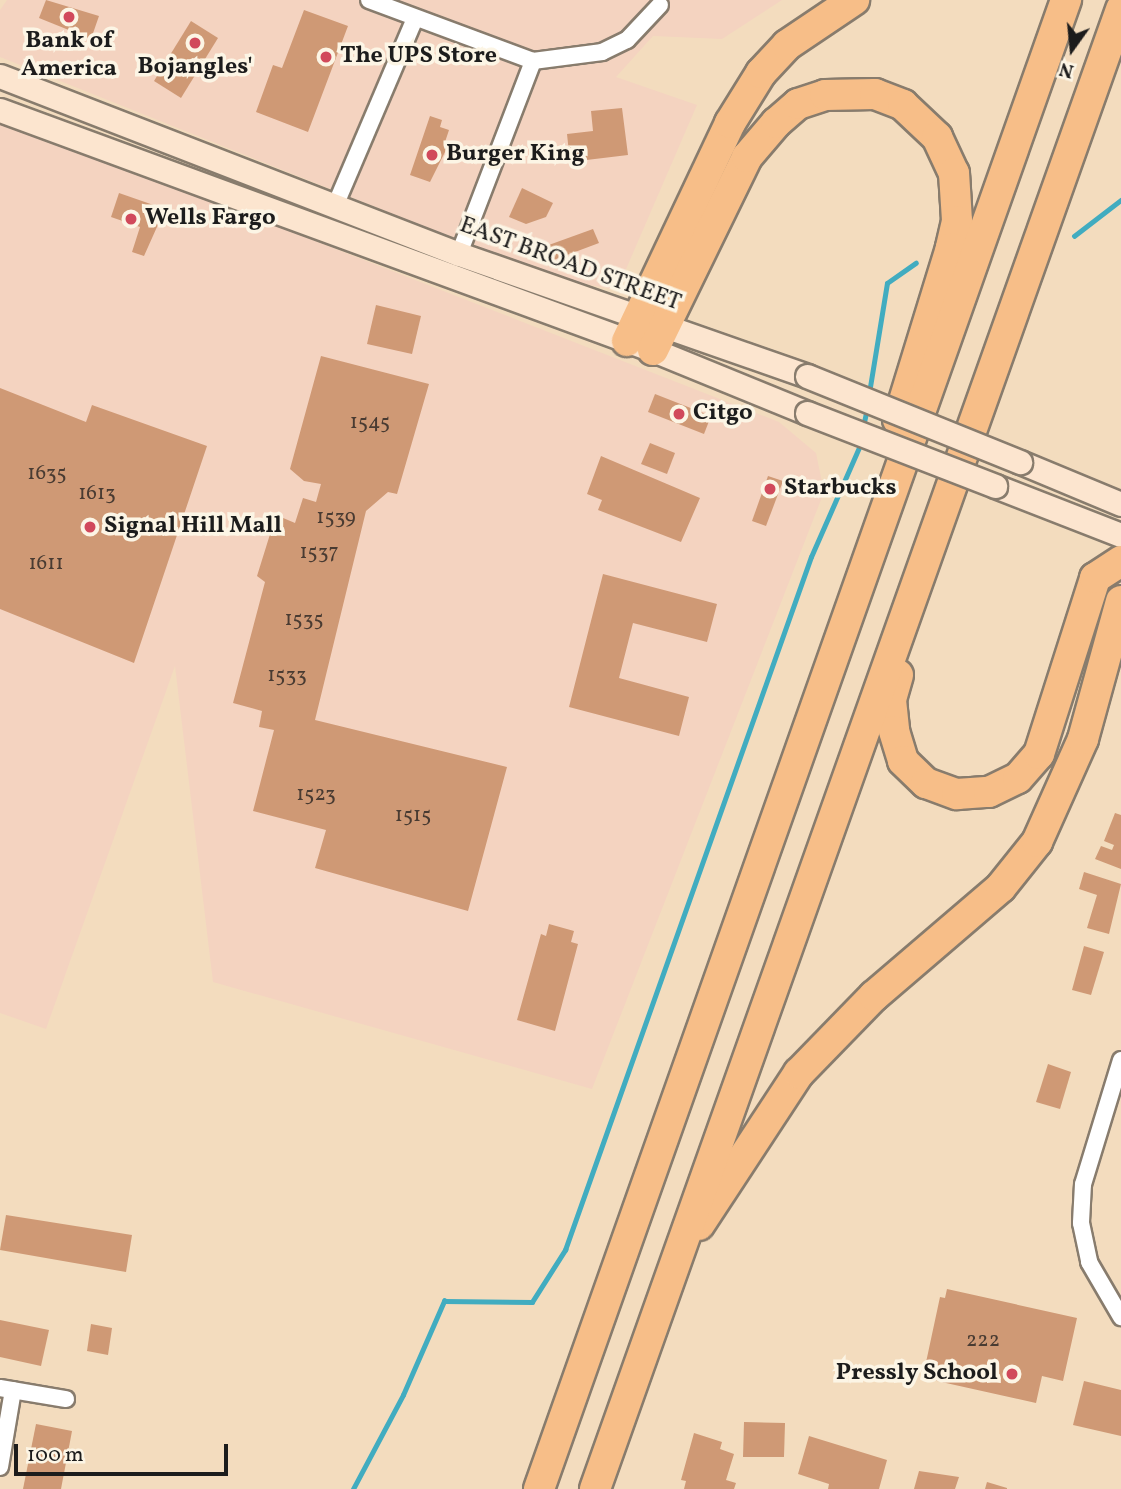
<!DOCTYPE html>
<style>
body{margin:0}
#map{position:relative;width:1121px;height:1489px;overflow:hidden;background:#f3dcbe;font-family:Vollkorn,serif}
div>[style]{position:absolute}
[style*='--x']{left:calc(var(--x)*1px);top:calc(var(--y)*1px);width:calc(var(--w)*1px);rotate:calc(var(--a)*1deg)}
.built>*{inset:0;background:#f4d3c0}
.stream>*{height:4.5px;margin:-2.25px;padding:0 2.25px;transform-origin:2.25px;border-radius:2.25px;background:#41acc0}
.building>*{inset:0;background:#cf9975}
.roads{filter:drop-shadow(2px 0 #887c6d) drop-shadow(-2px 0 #887c6d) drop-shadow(0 2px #887c6d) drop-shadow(0 -2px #887c6d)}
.minor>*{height:16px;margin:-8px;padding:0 8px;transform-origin:8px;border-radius:8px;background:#fff}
.secondary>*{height:23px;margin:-11.5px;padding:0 11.5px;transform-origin:11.5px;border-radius:11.5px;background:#fce5cf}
.motorway>*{height:30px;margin:-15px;padding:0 15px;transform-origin:15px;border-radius:15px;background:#f7be88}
.bridges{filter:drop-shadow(2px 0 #887c6d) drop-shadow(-2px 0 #887c6d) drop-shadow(0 2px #887c6d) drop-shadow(0 -2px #887c6d)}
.secondary-bridge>*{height:23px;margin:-11.5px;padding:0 11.5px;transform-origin:11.5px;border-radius:11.5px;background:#fce5cf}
.dots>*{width:19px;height:19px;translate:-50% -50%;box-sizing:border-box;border:4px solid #fcf5e5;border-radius:50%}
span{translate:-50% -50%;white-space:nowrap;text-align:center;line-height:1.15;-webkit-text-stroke:7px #fcf5e5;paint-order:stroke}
.number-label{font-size:21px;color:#493b32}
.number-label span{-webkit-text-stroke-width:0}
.poi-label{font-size:24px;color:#1c1c1c;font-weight:700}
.left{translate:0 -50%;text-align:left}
.right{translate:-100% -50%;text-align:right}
.street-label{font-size:24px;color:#1c1c1c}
.north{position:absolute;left:1037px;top:14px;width:70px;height:70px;-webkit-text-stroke:5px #fcf5e5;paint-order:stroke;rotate:195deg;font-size:19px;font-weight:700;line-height:28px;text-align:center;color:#1c1c1c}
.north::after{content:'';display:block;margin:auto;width:24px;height:32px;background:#1c1c1c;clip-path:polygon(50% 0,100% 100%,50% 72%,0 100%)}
.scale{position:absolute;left:14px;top:1444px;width:214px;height:32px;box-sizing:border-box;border:4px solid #1c1c1c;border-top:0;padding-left:9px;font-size:21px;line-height:24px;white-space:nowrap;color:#1c1c1c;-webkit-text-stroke:5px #fcf5e5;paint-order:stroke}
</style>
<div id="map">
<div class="built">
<div style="clip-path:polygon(7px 0,782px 0,722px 39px,653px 36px,616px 77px,697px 105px,617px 290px,553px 278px,0 57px,0 10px)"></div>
<div style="clip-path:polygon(0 118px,779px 422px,816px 453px,824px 492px,592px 1089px,213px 982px,175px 666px,46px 1029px,0 1013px)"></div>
</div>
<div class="stream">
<div style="--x:1074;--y:236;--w:59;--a:-37.5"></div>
<div style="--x:869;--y:393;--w:111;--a:-80.7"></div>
<div style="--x:887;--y:283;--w:35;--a:-35"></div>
<div style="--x:863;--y:427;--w:19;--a:-78"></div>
<div style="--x:353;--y:1489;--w:106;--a:-62"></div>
<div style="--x:403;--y:1395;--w:103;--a:-66.4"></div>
<div style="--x:444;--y:1301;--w:88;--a:0.7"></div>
<div style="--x:532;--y:1302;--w:62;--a:-57.6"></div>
<div style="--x:565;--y:1250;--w:735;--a:-70.46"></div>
<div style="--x:811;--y:557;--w:124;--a:-66.3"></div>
</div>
<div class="building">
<div style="clip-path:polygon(46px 0,99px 16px,91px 39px,39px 18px)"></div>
<div style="clip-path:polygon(304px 10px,348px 26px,308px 132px,256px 112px,273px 65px,282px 68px)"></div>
<div style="clip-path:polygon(191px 21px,218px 38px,181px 98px,154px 81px)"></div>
<div style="clip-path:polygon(622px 108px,628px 155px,570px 162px,567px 134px,593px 131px,591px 111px)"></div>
<div style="clip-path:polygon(430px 116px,442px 120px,440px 127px,449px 130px,444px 145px,448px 146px,430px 182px,410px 175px)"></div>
<div style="clip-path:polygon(522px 188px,553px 203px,546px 217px,526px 224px,509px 217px)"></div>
<div style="clip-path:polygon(119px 193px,165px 209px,144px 256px,132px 252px,140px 227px,111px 217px)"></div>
<div style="clip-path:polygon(593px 229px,599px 243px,551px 261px,546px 246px)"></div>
<div style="clip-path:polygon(376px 305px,421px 316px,412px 354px,367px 344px)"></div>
<div style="clip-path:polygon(321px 356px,429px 384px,397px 494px,388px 492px,366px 511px,315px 720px,507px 767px,468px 911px,315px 868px,326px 830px,253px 811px,274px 730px,259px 727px,262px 711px,233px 703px,265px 582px,257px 576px,276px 515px,295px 523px,303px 498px,316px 502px,321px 484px,304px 481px,290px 469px)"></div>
<div style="clip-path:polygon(0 388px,86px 422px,92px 405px,207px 446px,134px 663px,0 609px)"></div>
<div style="clip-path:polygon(655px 394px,711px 416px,704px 434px,648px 412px)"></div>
<div style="clip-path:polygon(650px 443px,675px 453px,667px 474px,641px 464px)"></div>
<div style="clip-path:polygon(601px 456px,700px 498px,681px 542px,598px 510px,602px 500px,587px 494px)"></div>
<div style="clip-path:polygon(768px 476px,783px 481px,766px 526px,752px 521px)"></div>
<div style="clip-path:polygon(603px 574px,717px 604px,707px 642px,633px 623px,619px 678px,689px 697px,679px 736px,569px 707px)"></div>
<div style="clip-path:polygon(1115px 813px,1121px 815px,1121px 869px,1095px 859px,1101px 846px,1112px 850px,1114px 845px,1104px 841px)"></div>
<div style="clip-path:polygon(1084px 872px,1121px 884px,1109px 934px,1087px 928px,1097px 895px,1079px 889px)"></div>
<div style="clip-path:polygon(549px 924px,574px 931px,571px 942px,578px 944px,555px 1031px,517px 1020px,541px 934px,546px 936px)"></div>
<div style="clip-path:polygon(1084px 946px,1104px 952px,1091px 995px,1072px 990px)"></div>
<div style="clip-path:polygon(1048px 1064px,1071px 1072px,1060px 1109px,1036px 1102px)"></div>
<div style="clip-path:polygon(6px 1215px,132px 1235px,126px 1272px,0 1250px)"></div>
<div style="clip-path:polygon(947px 1289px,1077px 1318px,1063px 1381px,1042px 1376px,1036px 1403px,928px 1379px,930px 1369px,925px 1367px,940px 1297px,945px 1298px)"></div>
<div style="clip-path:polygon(0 1320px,49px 1330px,41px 1366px,0 1357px)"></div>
<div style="clip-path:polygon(91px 1324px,112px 1328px,108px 1355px,87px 1351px)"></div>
<div style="clip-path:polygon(1084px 1381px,1121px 1390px,1121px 1436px,1073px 1425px)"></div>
<div style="clip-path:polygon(744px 1422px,785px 1423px,784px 1457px,743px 1457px)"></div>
<div style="clip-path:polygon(36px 1424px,72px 1431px,61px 1489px,23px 1489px)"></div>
<div style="clip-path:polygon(694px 1433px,722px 1442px,720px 1449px,734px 1454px,726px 1480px,736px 1483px,734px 1489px,684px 1489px,686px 1481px,681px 1480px)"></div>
<div style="clip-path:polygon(809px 1436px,887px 1460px,879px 1489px,828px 1489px,829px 1484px,798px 1474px)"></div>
<div style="clip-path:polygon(919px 1471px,959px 1477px,955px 1489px,914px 1489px)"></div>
<div style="clip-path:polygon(987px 1482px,1007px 1488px,1007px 1489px,985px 1489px)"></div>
</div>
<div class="roads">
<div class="minor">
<div style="--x:369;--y:0;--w:175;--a:20.4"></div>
<div style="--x:533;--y:61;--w:70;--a:-7.4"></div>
<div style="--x:602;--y:52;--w:28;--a:-26"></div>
<div style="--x:627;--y:40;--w:48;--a:-46.7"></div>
<div style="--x:335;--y:206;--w:204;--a:-66.9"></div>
<div style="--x:459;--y:254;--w:207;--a:-69"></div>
<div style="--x:1121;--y:1060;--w:130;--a:107"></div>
<div style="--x:1083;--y:1184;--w:39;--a:93"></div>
<div style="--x:1081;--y:1223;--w:40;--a:78"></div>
<div style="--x:1089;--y:1262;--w:64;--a:59.8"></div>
<div style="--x:0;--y:1388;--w:67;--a:9.5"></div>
<div style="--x:0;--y:1467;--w:78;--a:-80.4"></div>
</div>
<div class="secondary">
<div style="--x:0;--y:76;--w:492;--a:21.2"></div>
<div style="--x:459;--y:254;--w:369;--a:19.3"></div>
<div style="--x:0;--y:110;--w:696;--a:20.18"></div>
<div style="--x:653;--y:350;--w:166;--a:22.2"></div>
<div style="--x:1020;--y:462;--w:109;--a:22.6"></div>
<div style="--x:995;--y:486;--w:135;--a:21.3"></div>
</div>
<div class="motorway">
<div style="--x:627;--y:341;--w:241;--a:-64.7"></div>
<div style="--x:730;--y:123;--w:59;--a:-58.2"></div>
<div style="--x:761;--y:73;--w:38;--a:-47"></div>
<div style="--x:787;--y:45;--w:81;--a:-33.9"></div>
<div style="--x:653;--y:350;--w:215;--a:-64"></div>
<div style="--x:747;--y:157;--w:45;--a:-49.5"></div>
<div style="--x:776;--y:123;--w:29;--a:-41"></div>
<div style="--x:798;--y:104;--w:28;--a:-18"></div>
<div style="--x:825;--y:95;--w:50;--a:-1.1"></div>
<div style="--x:875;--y:94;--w:30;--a:21"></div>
<div style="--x:903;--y:105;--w:47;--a:43.3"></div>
<div style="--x:937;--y:137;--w:40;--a:65"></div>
<div style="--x:954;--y:173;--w:48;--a:86.4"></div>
<div style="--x:957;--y:221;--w:28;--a:103"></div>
<div style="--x:951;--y:248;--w:180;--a:107.1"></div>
<div style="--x:898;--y:675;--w:26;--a:106"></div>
<div style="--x:891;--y:700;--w:31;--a:84"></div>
<div style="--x:894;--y:731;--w:31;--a:73"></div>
<div style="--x:903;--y:761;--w:32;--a:44"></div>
<div style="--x:926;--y:783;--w:33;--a:20"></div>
<div style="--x:957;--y:794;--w:32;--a:-4"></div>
<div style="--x:989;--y:792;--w:32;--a:-26"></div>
<div style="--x:1018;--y:778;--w:32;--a:-49"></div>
<div style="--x:1039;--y:754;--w:185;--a:-72.3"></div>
<div style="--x:1095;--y:578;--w:31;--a:-33"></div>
<div style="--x:699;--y:1225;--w:182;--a:-56.7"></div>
<div style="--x:799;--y:1073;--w:107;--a:-45.8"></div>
<div style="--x:874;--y:996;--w:167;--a:-40.6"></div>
<div style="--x:1001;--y:887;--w:58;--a:-51.3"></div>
<div style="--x:1037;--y:842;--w:113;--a:-65.9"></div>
<div style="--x:1083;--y:739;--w:143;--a:-74.6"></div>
<div style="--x:539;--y:1489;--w:1580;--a:-70.51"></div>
<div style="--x:595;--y:1489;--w:1571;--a:-70.43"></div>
</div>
</div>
<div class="bridges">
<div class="secondary-bridge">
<div style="--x:807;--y:376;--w:230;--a:22"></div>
<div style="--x:807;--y:413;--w:202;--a:21.2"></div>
</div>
</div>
<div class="dots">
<div style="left:69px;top:17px;background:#d1495b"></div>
<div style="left:195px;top:43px;background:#d1495b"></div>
<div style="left:326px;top:57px;background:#d1495b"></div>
<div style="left:432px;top:155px;background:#d1495b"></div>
<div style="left:131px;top:219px;background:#d1495b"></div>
<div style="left:679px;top:414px;background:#d1495b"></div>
<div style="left:770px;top:489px;background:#d1495b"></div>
<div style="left:90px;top:527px;background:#d1495b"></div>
<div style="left:1012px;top:1374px;background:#d1495b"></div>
</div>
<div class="number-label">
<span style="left:370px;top:423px">1545</span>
<span style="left:47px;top:474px">1635</span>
<span style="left:97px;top:494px">1613</span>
<span style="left:336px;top:518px">1539</span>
<span style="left:319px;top:553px">1537</span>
<span style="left:46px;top:564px">1611</span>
<span style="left:304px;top:620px">1535</span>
<span style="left:287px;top:676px">1533</span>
<span style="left:316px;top:795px">1523</span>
<span style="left:413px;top:816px">1515</span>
<span style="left:983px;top:1341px">222</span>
</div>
<div class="poi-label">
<span style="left:69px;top:56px">Bank of<br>America</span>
<span class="left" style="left:340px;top:57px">The UPS Store</span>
<span style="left:195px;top:68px">Bojangles'</span>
<span class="left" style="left:446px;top:155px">Burger King</span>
<span class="left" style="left:145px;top:219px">Wells Fargo</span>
<span class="left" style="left:693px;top:414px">Citgo</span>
<span class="left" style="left:784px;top:489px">Starbucks</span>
<span class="left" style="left:104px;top:527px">Signal Hill Mall</span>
<span class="right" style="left:998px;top:1374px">Pressly School</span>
</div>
<div class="street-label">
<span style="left:570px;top:265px;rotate:20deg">EAST BROAD STREET</span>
</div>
<div class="north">N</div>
<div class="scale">100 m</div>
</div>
